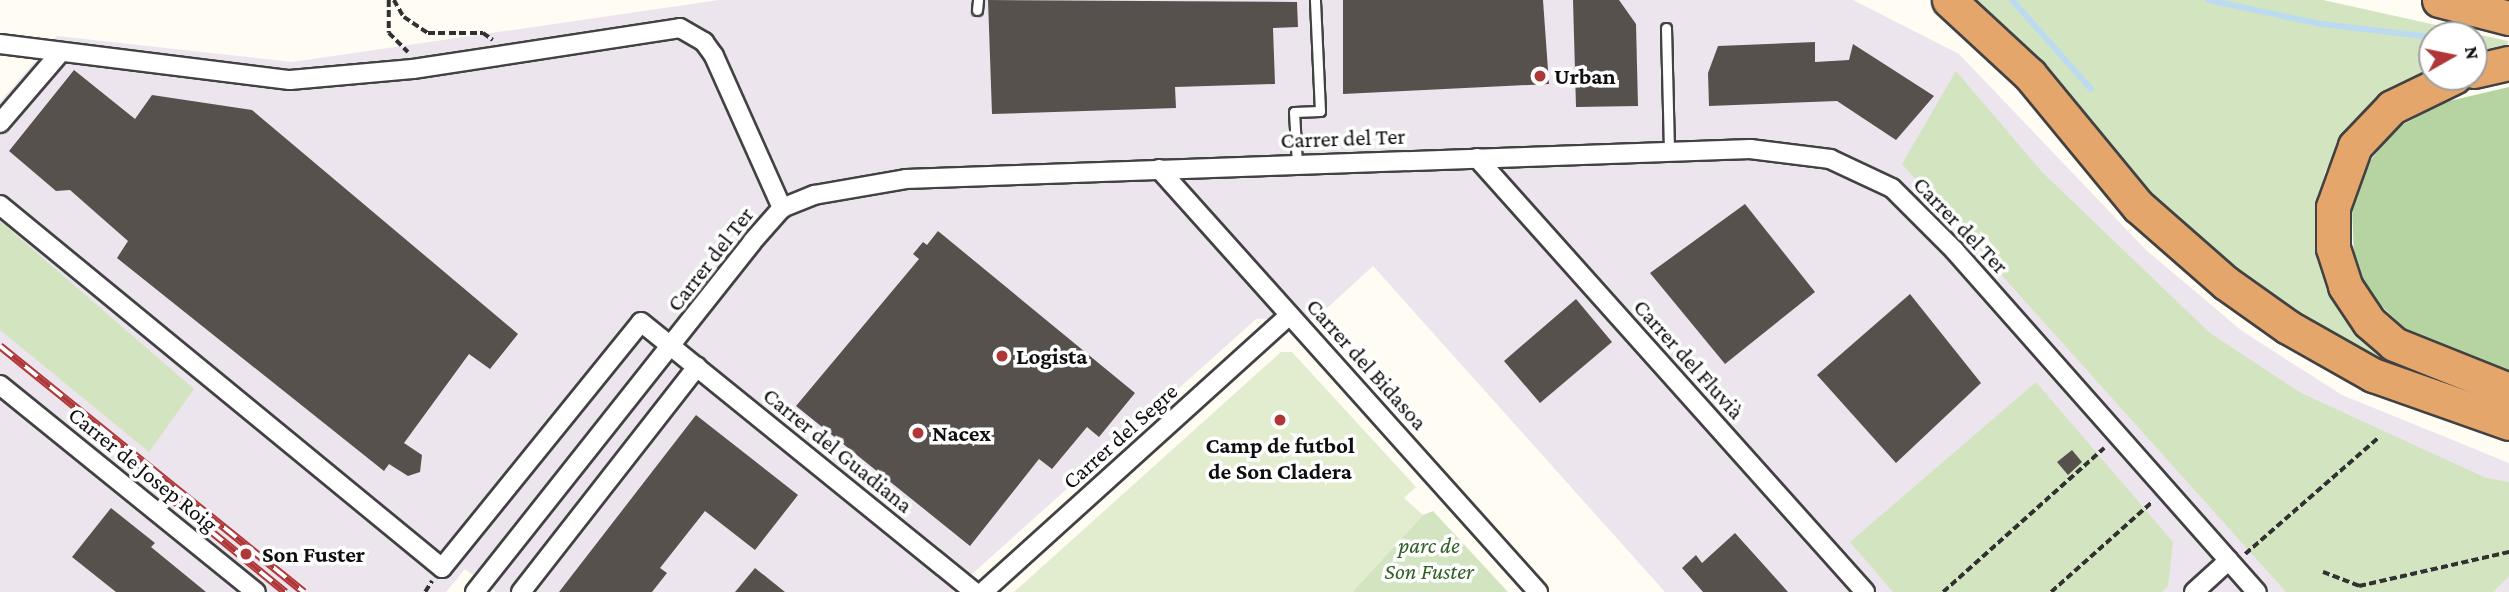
<!DOCTYPE html>
<meta charset="utf-8">
<style>
body{margin:0}
#map{position:relative;width:2509px;height:592px;overflow:hidden;background:#fefcf3;font-family:"Crimson Pro",serif}
div>[style]{position:absolute}
[style*='--x']{left:calc(var(--x)*1px);top:calc(var(--y)*1px);width:calc(var(--w)*1px);rotate:calc(var(--a)*1deg)}
.industrial>*{inset:0;background:#ece5ed}
.green>*{inset:0;background:#d2e5c0}
.forest>*{inset:0;background:#b6d4a1}
.pitch>*{inset:0;background:#e2edd0}
.stream>*{height:6px;margin:-3px;padding:0 3px;transform-origin:3px;border-radius:3px;background:#bddbf0}
.building>*{inset:0;background:#57514d}
.path>*{height:3.5px;margin-top:-1.75px;transform-origin:0;background:repeating-linear-gradient(90deg,#313131 0 7px,transparent 0 10.5px)}
.roads{filter:drop-shadow(2px 0 #424242) drop-shadow(-2px 0 #424242) drop-shadow(0 2px #424242) drop-shadow(0 -2px #424242)}
.lane>*{height:9px;margin:-4.5px;padding:0 4.5px;transform-origin:4.5px;border-radius:4.5px;background:#fff}
.street>*{height:18px;margin:-9px;padding:0 9px;transform-origin:9px;border-radius:9px;background:#fff}
.highway>*{height:33px;margin:-16.5px;padding:0 16.5px;transform-origin:16.5px;border-radius:16.5px;background:#e4a66b}
.rail>*{height:8px;margin-top:-4px;transform-origin:0;background:repeating-linear-gradient(90deg,#fff 0 16px,#b03738 0 32px);box-sizing:border-box;border-block:2px solid #b03738}
.dots>*{width:19px;height:19px;translate:-50% -50%;box-sizing:border-box;border:4px solid #fff;border-radius:50%}
span{translate:-50% -50%;white-space:nowrap;text-align:center;line-height:1.15;-webkit-text-stroke:7px #fff;paint-order:stroke}
.poi-label{font-size:23px;color:#0f0f0f;font-weight:700}
.left{translate:0 -50%;text-align:left}
.street-label{font-size:23px;color:#0f0f0f}
.park-label{font-size:23px;color:#316026;font-style:italic}
.north{position:absolute;left:2418px;top:21px;width:70px;height:70px;box-sizing:border-box;background:#fff;border:2px solid #9f9f9f;border-radius:50%;rotate:81deg;font-size:19px;font-weight:700;line-height:28px;text-align:center;color:#0f0f0f}
.north::after{content:'';display:block;margin:auto;width:24px;height:32px;background:#b03738;clip-path:polygon(50% 0,100% 100%,50% 72%,0 100%)}
</style>
<div id="map">
<div class="industrial">
<div style="clip-path:polygon(719px 0,1853px 0,1959px 54px,2146px 250px,2242px 331px,2342px 395px,2509px 463px,2509px 592px,1665px 592px,1373px 266px,1315px 319px,1256px 319px,952px 592px,496px 592px,465px 569px,446px 592px,0 592px,0 102px,57px 36px,292px 62px)"></div>
</div>
<div class="green">
<div style="clip-path:polygon(1977px 0,2323px 0,2508px 41px,2507px 50px,2474px 55px,2474px 35px,2432px 35px,2432px 67px,2362px 113px,2325px 172px,2317px 205px,2388px 356px,2385px 363px,2270px 296px,2162px 207px,2041px 59px)"></div>
<div style="clip-path:polygon(1956px 71px,2042px 172px,2210px 333px,2301px 393px,2486px 478px,2509px 482px,2509px 576px,2493px 592px,2286px 592px,1902px 164px)"></div>
<div style="clip-path:polygon(0 221px,194px 389px,149px 452px,0 330px)"></div>
<div style="clip-path:polygon(2036px 382px,2173px 542px,2168px 586px,2162px 592px,1893px 592px,1850px 542px)"></div>
<div style="clip-path:polygon(1433px 511px,1508px 592px,1352px 592px,1423px 515px)"></div>
</div>
<div class="forest">
<div style="clip-path:polygon(2509px 87px,2509px 373px,2415px 338px,2369px 294px,2354px 255px,2352px 209px,2363px 171px,2393px 130px,2445px 102px)"></div>
</div>
<div class="pitch">
<div style="clip-path:polygon(1281px 352px,1292px 352px,1416px 487px,1404px 498px,1423px 515px,1352px 592px,1014px 592px)"></div>
</div>
<div class="stream">
<div style="--x:2012;--y:0;--w:119;--a:48.4"></div>
<div style="--x:2208;--y:0;--w:116;--a:12"></div>
<div style="--x:2321;--y:24;--w:112;--a:6.7"></div>
</div>
<div class="building">
<div style="clip-path:polygon(988px 0,1297px 2px,1298px 27px,1273px 28px,1275px 84px,1175px 87px,1176px 108px,992px 114px)"></div>
<div style="clip-path:polygon(1343px 0,1543px 0,1549px 84px,1343px 94px)"></div>
<div style="clip-path:polygon(1573px 0,1619px 0,1636px 24px,1638px 106px,1576px 107px)"></div>
<div style="clip-path:polygon(1815px 42px,1815px 62px,1849px 60px,1853px 44px,1934px 96px,1896px 140px,1837px 101px,1709px 106px,1708px 73px,1718px 46px)"></div>
<div style="clip-path:polygon(74px 70px,135px 119px,152px 95px,252px 110px,518px 334px,490px 369px,469px 354px,404px 443px,422px 455px,420px 472px,408px 476px,389px 464px,384px 471px,117px 258px,128px 241px,70px 190px,56px 191px,9px 151px)"></div>
<div style="clip-path:polygon(1745px 204px,1815px 292px,1725px 364px,1650px 273px)"></div>
<div style="clip-path:polygon(938px 231px,1135px 393px,1099px 437px,1087px 427px,1052px 469px,1039px 459px,970px 546px,796px 406px,919px 259px,913px 254px,923px 242px,927px 245px)"></div>
<div style="clip-path:polygon(1910px 294px,1981px 383px,1896px 463px,1817px 375px)"></div>
<div style="clip-path:polygon(1576px 299px,1612px 342px,1540px 403px,1504px 361px)"></div>
<div style="clip-path:polygon(696px 415px,798px 495px,755px 550px,705px 511px,660px 568px,667px 573px,652px 592px,559px 592px)"></div>
<div style="clip-path:polygon(2072px 450px,2082px 462px,2068px 475px,2057px 462px)"></div>
<div style="clip-path:polygon(111px 508px,155px 543px,151px 547px,206px 592px,116px 592px,72px 557px)"></div>
<div style="clip-path:polygon(1735px 533px,1788px 592px,1703px 592px,1682px 568px,1696px 555px,1702px 563px)"></div>
<div style="clip-path:polygon(755px 568px,785px 592px,735px 592px)"></div>
</div>
<div class="path">
<div style="--x:389;--y:0;--w:33;--a:90"></div>
<div style="--x:389;--y:33;--w:27;--a:45"></div>
<div style="--x:394;--y:0;--w:20;--a:60"></div>
<div style="--x:404;--y:17;--w:29;--a:34"></div>
<div style="--x:428;--y:33;--w:55;--a:0"></div>
<div style="--x:483;--y:33;--w:12;--a:35"></div>
<div style="--x:2245;--y:554;--w:176;--a:-41.1"></div>
<div style="--x:2323;--y:572;--w:39;--a:21"></div>
<div style="--x:2359;--y:586;--w:154;--a:-12.8"></div>
<div style="--x:425;--y:592;--w:13;--a:-58"></div>
<div style="--x:1943;--y:592;--w:216;--a:-41.8"></div>
<div style="--x:2051;--y:592;--w:135;--a:-41.7"></div>
</div>
<div class="roads">
<div class="lane">
<div style="--x:977;--y:10;--w:10;--a:-84"></div>
<div style="--x:1666;--y:28;--w:124;--a:88.6"></div>
<div style="--x:1297;--y:164;--w:52;--a:-93.3"></div>
<div style="--x:1294;--y:112;--w:26;--a:-2"></div>
<div style="--x:1320;--y:111;--w:111;--a:-92.6"></div>
</div>
<div class="street">
<div style="--x:0;--y:44;--w:292;--a:7.1"></div>
<div style="--x:290;--y:80;--w:123;--a:-5.1"></div>
<div style="--x:413;--y:69;--w:270;--a:-8.7"></div>
<div style="--x:680;--y:28;--w:28;--a:30"></div>
<div style="--x:704;--y:42;--w:17;--a:54"></div>
<div style="--x:714;--y:56;--w:167;--a:65.9"></div>
<div style="--x:0;--y:123;--w:92;--a:-49.4"></div>
<div style="--x:1477;--y:158;--w:582;--a:48.2"></div>
<div style="--x:1159;--y:169;--w:568;--a:48.14"></div>
<div style="--x:0;--y:205;--w:572;--a:39.4"></div>
<div style="--x:442;--y:568;--w:316;--a:-51"></div>
<div style="--x:641;--y:322;--w:429;--a:39"></div>
<div style="--x:0;--y:385;--w:329;--a:39"></div>
<div style="--x:475;--y:592;--w:446;--a:-51.6"></div>
<div style="--x:752;--y:242;--w:45;--a:-48.6"></div>
<div style="--x:782;--y:208;--w:35;--a:-22"></div>
<div style="--x:814;--y:195;--w:93;--a:-9.9"></div>
<div style="--x:906;--y:179;--w:845;--a:-2.04"></div>
<div style="--x:1750;--y:149;--w:81;--a:7.1"></div>
<div style="--x:1830;--y:159;--w:68;--a:25.1"></div>
<div style="--x:1892;--y:188;--w:88;--a:45"></div>
<div style="--x:1954;--y:250;--w:457;--a:48.5"></div>
<div style="--x:521;--y:592;--w:286;--a:-52"></div>
<div style="--x:983;--y:592;--w:413;--a:-42.1"></div>
<div style="--x:2194;--y:592;--w:47;--a:-42.4"></div>
</div>
<div class="highway">
<div style="--x:1949;--y:0;--w:110;--a:42.8"></div>
<div style="--x:2030;--y:75;--w:170;--a:50.5"></div>
<div style="--x:2138;--y:206;--w:117;--a:41.2"></div>
<div style="--x:2226;--y:283;--w:76;--a:35.4"></div>
<div style="--x:2288;--y:327;--w:98;--a:29.5"></div>
<div style="--x:2373;--y:375;--w:144;--a:19.4"></div>
<div style="--x:2439;--y:0;--w:72;--a:14.4"></div>
<div style="--x:2474;--y:71;--w:36;--a:-13"></div>
<div style="--x:2454;--y:77;--w:69;--a:154.2"></div>
<div style="--x:2392;--y:107;--w:54;--a:133.5"></div>
<div style="--x:2355;--y:146;--w:65;--a:109.8"></div>
<div style="--x:2333;--y:207;--w:41;--a:90"></div>
<div style="--x:2333;--y:248;--w:40;--a:72"></div>
<div style="--x:2345;--y:286;--w:43;--a:56.3"></div>
<div style="--x:2369;--y:322;--w:33;--a:41"></div>
<div style="--x:2394;--y:344;--w:124;--a:21.8"></div>
</div>
</div>
<div class="rail">
<div style="--x:0;--y:346;--w:391;--a:39"></div>
<div style="--x:136;--y:470;--w:193;--a:39.3"></div>
</div>
<div class="dots">
<div style="left:1540px;top:76px;background:#b03738"></div>
<div style="left:1002px;top:356px;background:#b03738"></div>
<div style="left:1280px;top:420px;background:#b03738"></div>
<div style="left:918px;top:433px;background:#b03738"></div>
<div style="left:246px;top:554px;background:#b03738"></div>
</div>
<div class="poi-label">
<span class="left" style="left:1554px;top:76px">Urban</span>
<span class="left" style="left:1016px;top:356px">Logista</span>
<span class="left" style="left:932px;top:433px">Nacex</span>
<span style="left:1280px;top:458px">Camp de futbol<br>de Son Cladera</span>
<span class="left" style="left:262px;top:554px">Son Fuster</span>
</div>
<div class="street-label">
<span style="left:1343px;top:138px;rotate:-2deg">Carrer del Ter</span>
<span style="left:1961px;top:225px;rotate:46deg">Carrer del Ter</span>
<span style="left:710px;top:259px;rotate:-52deg">Carrer del Ter</span>
<span style="left:1689px;top:359px;rotate:48deg">Carrer del Fluvià</span>
<span style="left:1367px;top:364px;rotate:48deg">Carrer del Bidasoa</span>
<span style="left:1120px;top:436px;rotate:-42deg">Carrer del Segre</span>
<span style="left:838px;top:450px;rotate:39deg">Carrer del Guadiana</span>
<span style="left:143px;top:469px;rotate:39deg">Carrer de Josep Roig</span>
</div>
<div class="park-label">
<span style="left:1429px;top:558px">parc de<br>Son Fuster</span>
</div>
<div class="north">N</div>
</div>
